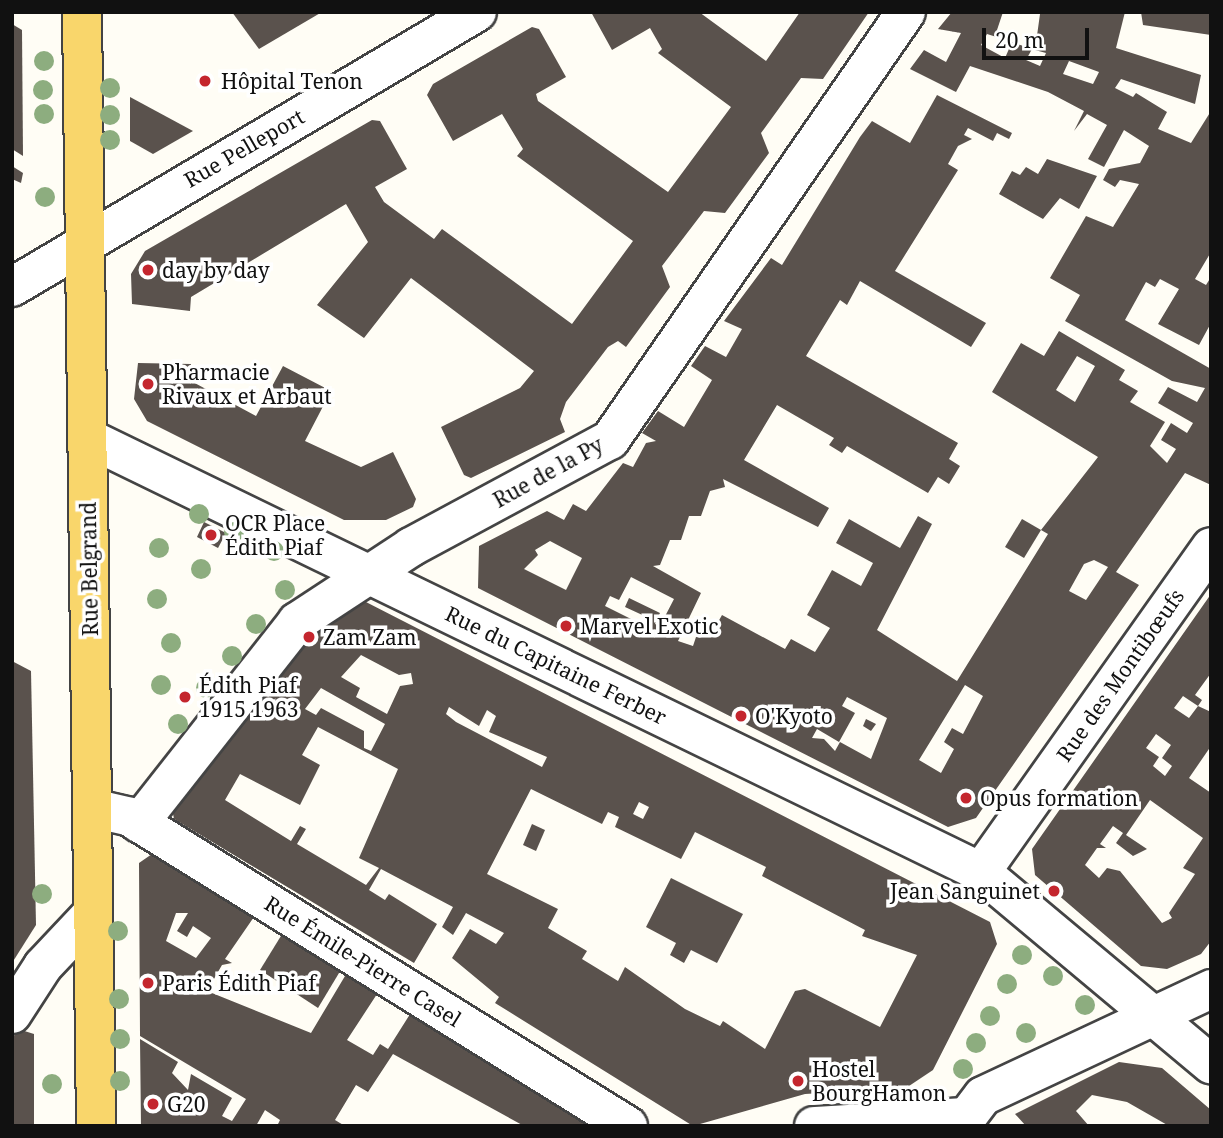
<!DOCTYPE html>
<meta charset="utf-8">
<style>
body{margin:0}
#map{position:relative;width:1223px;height:1138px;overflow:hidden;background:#fffdf5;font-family:"Noto Serif",serif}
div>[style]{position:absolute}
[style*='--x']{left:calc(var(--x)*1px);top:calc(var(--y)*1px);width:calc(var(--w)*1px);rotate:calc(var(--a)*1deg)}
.building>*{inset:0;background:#5a524d}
.roads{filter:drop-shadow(2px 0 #444) drop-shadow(-2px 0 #444) drop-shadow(0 2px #444) drop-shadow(0 -2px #444)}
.minor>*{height:38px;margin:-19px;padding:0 19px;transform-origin:19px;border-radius:19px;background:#fff}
.major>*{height:38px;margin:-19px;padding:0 19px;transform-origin:19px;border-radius:19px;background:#f9d66b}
.trees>*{width:20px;height:20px;margin:-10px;border-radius:50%;background:#8dad7f}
.dots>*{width:19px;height:19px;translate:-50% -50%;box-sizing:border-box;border:4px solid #fff;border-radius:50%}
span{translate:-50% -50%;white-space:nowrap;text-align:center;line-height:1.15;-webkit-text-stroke:7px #fff;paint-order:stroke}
.poi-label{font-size:21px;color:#111}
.left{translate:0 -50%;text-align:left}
.right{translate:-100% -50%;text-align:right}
.street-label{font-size:21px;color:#111}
.frame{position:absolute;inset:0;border:14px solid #111;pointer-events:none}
.scale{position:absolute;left:982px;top:28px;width:107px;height:32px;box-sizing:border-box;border:4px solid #111;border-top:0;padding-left:9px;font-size:21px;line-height:24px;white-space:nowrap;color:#111;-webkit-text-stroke:5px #fff;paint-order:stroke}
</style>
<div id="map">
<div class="building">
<div style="clip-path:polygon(232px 12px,322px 12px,259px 49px)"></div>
<div style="clip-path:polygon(591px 12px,699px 12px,766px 61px,800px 12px,869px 12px,823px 79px,801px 78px,761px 133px,769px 153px,725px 213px,704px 211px,662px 266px,670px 287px,626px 347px,618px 341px,608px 347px,566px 402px,560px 419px,565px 432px,471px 478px,464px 475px,441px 427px,520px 388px,534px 371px,411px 278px,364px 338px,317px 305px,368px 242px,346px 204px,191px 297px,190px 311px,132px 304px,131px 274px,145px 251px,372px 120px,380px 121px,407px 169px,375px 187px,384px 202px,434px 239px,442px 229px,572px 324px,633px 241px,517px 156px,523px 149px,502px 114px,453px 141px,427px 95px,433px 84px,532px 27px,539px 29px,566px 77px,536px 94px,538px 101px,668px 192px,731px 107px,658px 53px,662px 49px,650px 28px,612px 50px)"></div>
<div style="clip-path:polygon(evenodd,952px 12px,1003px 12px,997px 30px,1004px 33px,1003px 39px,987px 34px,981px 45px,1005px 58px,1012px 42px,1032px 49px,1026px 60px,1040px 66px,1046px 53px,1035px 50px,1040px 14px,1125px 12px,1116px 48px,1201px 75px,1195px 104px,1121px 79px,1115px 88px,1133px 97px,1136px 93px,1167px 112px,1158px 129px,1191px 143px,1211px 111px,1211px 252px,1195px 279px,1206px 285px,1211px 277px,1211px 323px,1199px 345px,1158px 324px,1179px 289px,1160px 279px,1155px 287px,1146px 282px,1125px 320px,1211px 369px,1211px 485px,1185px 473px,1116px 572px,1139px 585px,976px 818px,948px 827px,478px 588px,479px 546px,547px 511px,564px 520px,573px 504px,586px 511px,623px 463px,633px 467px,646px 443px,656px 441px,642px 433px,658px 411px,684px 427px,712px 380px,691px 366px,705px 346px,726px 357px,742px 329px,724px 321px,771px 258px,782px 265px,860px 137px,872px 121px,910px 143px,937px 95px,1012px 133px,1009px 139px,997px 133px,993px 141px,968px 128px,964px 135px,972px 139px,958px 146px,948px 164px,958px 170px,895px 271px,986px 323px,971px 347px,860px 281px,847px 305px,840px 300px,806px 356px,958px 443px,949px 459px,960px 466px,949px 484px,938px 477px,928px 493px,847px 446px,842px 453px,829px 445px,834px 438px,777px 405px,744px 460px,829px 508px,818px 527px,723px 479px,725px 487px,710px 491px,701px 516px,689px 516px,681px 540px,670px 540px,660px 565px,653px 566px,701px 593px,678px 641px,693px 646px,700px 625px,713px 631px,722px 615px,785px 649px,791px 639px,815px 652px,830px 628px,807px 615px,832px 570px,861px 586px,873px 563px,836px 543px,849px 519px,900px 548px,918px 516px,932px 524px,877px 630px,957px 681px,1048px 534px,1041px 530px,1098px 457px,992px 392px,1021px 343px,1044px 356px,1059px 331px,1125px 370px,1119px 380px,1138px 391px,1130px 402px,1165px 422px,1150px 446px,1167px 463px,1176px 449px,1161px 440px,1171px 423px,1187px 433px,1193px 423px,1158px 403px,1168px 387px,1197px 402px,1205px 388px,1172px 381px,1065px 321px,1080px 295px,1050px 278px,1086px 216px,1113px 227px,1139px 184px,1120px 180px,1115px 187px,1103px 180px,1109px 169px,1140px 163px,1149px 146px,1124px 130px,1104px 167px,1088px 159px,1107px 125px,1087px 114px,1074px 131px,1084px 111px,1048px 92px,970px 66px,956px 92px,910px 69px,924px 50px,946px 62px,961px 33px,938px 29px,952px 12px,1069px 61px,1099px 72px,1093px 84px,1063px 74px,1069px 61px,952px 12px,1077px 356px,1095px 366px,1075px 402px,1056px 390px,1077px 356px,952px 12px,550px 541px,582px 558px,566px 590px,524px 569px,538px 555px,535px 550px,550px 541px,952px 12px,1094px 560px,1108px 567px,1086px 600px,1069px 591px,1084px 564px,1094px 560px,952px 12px,631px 577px,674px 599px,660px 626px,655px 624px,660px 613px,629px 598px,625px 607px,651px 619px,647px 627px,605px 606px,610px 596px,619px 600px,631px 577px,952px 12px,965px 685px,983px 696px,963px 734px,952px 728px,944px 742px,954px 749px,941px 773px,919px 760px,965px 685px,952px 12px,847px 697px,887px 718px,871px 759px,840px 742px,835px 751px,824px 739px,812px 738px,817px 729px,839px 742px,855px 713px,842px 706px,847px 697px)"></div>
<div style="clip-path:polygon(1141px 12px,1211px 12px,1211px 35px,1143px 25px)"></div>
<div style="clip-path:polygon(12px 24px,22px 30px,23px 156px,12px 149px)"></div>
<div style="clip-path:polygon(130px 97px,193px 131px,153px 154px,130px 141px)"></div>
<div style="clip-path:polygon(1047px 159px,1097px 176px,1079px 209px,1060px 198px,1043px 219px,999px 194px,1012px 171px,1020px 175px,1026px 167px,1038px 174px)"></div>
<div style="clip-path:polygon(12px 166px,23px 173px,21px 183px,12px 179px)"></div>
<div style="clip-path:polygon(138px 363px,191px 364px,191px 381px,256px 416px,283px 366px,331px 391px,305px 441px,361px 467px,393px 452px,416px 499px,413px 507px,386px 520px,344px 520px,147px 421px,134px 399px)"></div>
<div style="clip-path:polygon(1022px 519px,1041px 530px,1024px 558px,1005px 547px)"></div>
<div style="clip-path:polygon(204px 522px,226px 533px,218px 548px,197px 537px)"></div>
<div style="clip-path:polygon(evenodd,1211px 594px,1211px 673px,1195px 695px,1202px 700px,1198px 706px,1183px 696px,1174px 708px,1189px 718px,1198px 706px,1211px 712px,1211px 746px,1189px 778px,1211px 793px,1211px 941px,1201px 954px,1167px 969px,1141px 966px,1035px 875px,1032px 849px,1211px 594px,1156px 734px,1171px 745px,1162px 758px,1172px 766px,1165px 776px,1153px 766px,1159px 757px,1146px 748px,1156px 734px,1211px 594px,1150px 800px,1203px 838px,1183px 868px,1195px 874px,1169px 913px,1172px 918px,1162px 923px,1120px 871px,1107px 868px,1099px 878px,1085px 865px,1097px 848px,1106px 848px,1100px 844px,1113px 826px,1123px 833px,1116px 843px,1133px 856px,1147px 849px,1126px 835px,1150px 800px)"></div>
<div style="clip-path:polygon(evenodd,364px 601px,990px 922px,997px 944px,933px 1070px,906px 1088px,805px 1094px,693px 1126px,495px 1003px,499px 997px,452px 958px,470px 929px,496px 944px,504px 933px,466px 913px,453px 935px,442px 927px,453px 907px,381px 869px,369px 890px,385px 900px,389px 894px,437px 924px,414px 963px,174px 819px,171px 803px,304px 633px,364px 601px,361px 655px,399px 675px,411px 673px,413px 684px,400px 686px,387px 714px,356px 697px,360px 688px,341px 677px,361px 655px,364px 601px,321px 688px,385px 724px,371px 751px,364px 748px,364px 731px,321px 708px,316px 715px,305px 709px,321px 688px,364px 601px,449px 707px,479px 726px,487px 710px,496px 716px,489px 732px,547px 757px,542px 767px,456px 722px,446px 714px,449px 707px,364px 601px,318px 727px,398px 769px,359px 858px,379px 868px,366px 885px,297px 844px,306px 829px,300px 826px,291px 841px,225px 800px,240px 774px,300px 805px,320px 765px,302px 755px,318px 727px,364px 601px,531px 789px,602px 824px,608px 812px,619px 817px,615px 827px,681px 859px,695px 832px,766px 867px,762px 876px,865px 930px,862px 936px,917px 955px,880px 1027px,805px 989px,795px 991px,765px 1049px,723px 1021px,720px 1026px,685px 1009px,625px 967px,618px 981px,582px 959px,587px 951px,548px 928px,558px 909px,487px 874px,531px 789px,364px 601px,639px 802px,649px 807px,643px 819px,633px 814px,639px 802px)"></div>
<div style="clip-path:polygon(12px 661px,31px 671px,36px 925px,12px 963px)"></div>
<div style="clip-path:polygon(866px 719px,876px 724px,871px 731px,863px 726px)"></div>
<div style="clip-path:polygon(532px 824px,545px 830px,536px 851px,523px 845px)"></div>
<div style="clip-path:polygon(evenodd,152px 854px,256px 914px,225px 959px,232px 963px,222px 965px,207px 991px,311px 1033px,348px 971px,379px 991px,347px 1040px,373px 1055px,380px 1044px,388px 1049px,412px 1011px,593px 1126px,524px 1126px,393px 1054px,368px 1092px,356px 1085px,335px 1120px,345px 1126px,277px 1126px,280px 1120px,265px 1110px,256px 1126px,141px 1126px,140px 1039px,178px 1062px,172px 1073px,188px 1090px,191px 1074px,232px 1098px,222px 1116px,232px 1121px,246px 1099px,140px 1036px,139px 863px,152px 854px,176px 913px,188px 913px,177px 931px,187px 937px,193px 926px,211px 938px,196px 958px,166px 941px,176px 913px)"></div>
<div style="clip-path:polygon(671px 878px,743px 914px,717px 963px,691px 950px,684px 963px,670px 955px,676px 943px,646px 927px)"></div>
<div style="clip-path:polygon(284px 931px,342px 968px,318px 1008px,260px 970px)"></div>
<div style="clip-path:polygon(18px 1029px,34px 1034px,34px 1126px,12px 1126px,12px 1039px)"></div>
<div style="clip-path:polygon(1119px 1062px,1162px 1068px,1211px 1110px,1211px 1126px,1169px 1126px,1127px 1102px,1092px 1095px,1076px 1111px,1089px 1126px,1026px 1126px,1015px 1114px)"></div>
</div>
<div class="roads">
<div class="minor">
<div style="--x:12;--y:287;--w:540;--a:-30.6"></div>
<div style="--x:88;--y:438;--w:993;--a:25.92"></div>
<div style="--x:981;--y:872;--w:300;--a:39.9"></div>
<div style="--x:92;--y:808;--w:39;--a:13"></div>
<div style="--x:130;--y:817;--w:586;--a:31.82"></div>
<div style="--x:139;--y:823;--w:256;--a:-51.8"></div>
<div style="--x:297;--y:622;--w:136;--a:-33.3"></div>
<div style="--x:411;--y:547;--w:226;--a:-28.3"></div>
<div style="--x:610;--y:440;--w:520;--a:-55.33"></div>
<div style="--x:981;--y:872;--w:398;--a:-54.7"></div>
<div style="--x:12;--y:1014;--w:57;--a:-57.1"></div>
<div style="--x:43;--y:966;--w:73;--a:-46.7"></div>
<div style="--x:967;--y:1117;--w:26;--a:-53"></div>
<div style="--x:983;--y:1096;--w:252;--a:-25.1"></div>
<div style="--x:814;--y:1126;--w:153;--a:-3.4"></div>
</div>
<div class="major">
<div style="--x:82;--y:12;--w:1114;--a:89.28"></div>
</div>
</div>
<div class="trees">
<div style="left:44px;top:61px"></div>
<div style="left:110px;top:88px"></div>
<div style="left:43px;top:90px"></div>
<div style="left:44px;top:114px"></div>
<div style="left:110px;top:115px"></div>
<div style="left:110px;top:140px"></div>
<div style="left:45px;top:197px"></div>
<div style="left:199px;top:514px"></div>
<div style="left:234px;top:532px"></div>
<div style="left:159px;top:548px"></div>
<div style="left:274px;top:551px"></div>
<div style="left:201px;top:569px"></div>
<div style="left:285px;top:590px"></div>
<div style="left:157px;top:599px"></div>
<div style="left:256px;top:624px"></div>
<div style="left:171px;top:643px"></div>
<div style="left:232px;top:656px"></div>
<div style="left:161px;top:685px"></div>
<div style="left:206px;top:688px"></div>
<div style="left:178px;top:724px"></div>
<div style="left:42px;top:894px"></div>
<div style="left:118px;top:931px"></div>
<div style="left:1022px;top:955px"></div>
<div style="left:1053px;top:976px"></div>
<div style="left:1007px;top:984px"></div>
<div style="left:119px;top:999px"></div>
<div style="left:1085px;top:1005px"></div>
<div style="left:990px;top:1016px"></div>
<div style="left:1026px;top:1033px"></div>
<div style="left:120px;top:1039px"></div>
<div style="left:976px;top:1043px"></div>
<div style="left:963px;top:1069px"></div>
<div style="left:120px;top:1081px"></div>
<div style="left:52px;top:1084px"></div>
</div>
<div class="dots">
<div style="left:205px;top:81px;background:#c4262e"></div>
<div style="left:148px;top:270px;background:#c4262e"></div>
<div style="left:148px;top:384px;background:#c4262e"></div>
<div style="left:211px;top:535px;background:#c4262e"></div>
<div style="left:566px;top:626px;background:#c4262e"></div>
<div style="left:309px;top:637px;background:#c4262e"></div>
<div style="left:185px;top:697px;background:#c4262e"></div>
<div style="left:741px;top:716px;background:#c4262e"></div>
<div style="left:966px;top:798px;background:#c4262e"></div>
<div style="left:1054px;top:891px;background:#c4262e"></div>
<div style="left:148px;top:983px;background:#c4262e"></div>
<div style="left:798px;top:1081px;background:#c4262e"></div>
<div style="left:153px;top:1104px;background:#c4262e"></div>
</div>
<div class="poi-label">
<span class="left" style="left:221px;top:81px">Hôpital Tenon</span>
<span class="left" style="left:162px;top:270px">day by day</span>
<span class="left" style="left:162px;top:384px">Pharmacie<br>Rivaux et Arbaut</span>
<span class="left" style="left:225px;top:535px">OCR Place<br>Édith Piaf</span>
<span class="left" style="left:580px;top:626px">Marvel Exotic</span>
<span class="left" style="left:323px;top:637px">Zam Zam</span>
<span class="left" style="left:199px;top:697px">Édith Piaf<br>1915 1963</span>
<span class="left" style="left:755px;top:716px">O'Kyoto</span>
<span class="left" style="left:980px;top:798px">Opus formation</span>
<span class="right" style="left:1040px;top:891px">Jean Sanguinet</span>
<span class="left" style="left:162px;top:983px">Paris Édith Piaf</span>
<span class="left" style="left:812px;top:1081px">Hostel<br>BourgHamon</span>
<span class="left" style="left:167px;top:1104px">G20</span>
</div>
<div class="street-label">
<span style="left:244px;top:148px;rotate:-30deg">Rue Pelleport</span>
<span style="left:548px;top:472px;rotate:-29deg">Rue de la Py</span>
<span style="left:89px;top:569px;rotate:-91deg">Rue Belgrand</span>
<span style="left:556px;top:665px;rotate:26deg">Rue du Capitaine Ferber</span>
<span style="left:1120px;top:675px;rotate:-55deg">Rue des Montibœufs</span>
<span style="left:363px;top:961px;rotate:32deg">Rue Émile-Pierre Casel</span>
</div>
<div class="frame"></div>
<div class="scale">20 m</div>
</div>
